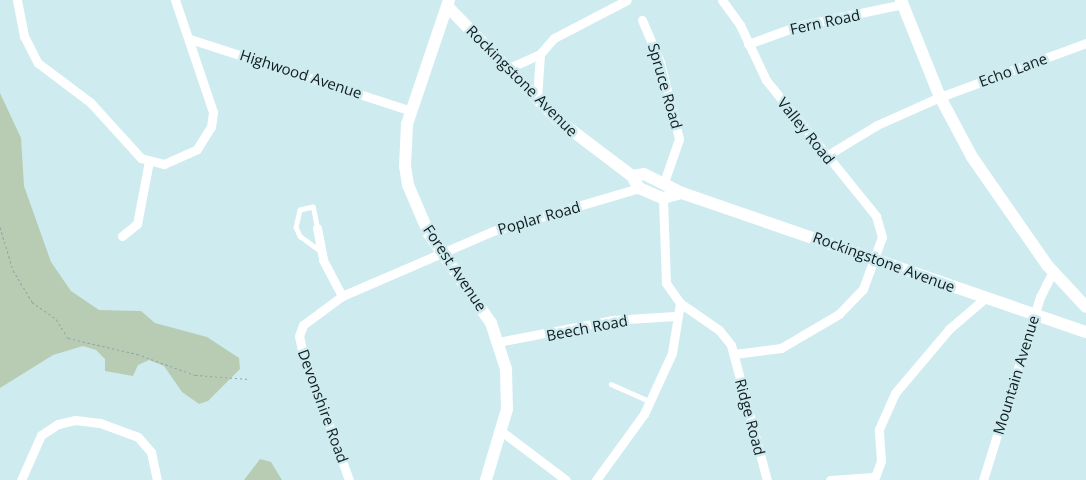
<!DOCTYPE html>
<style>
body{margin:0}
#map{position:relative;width:1086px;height:480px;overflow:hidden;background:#ceebf0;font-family:"Open Sans",sans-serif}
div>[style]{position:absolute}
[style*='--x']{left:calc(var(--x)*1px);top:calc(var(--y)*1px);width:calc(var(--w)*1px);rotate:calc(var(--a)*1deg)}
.green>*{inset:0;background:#b8ccb3}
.path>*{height:1px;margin-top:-0.5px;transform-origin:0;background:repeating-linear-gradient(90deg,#8fa6aa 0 2.5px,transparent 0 5px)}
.lane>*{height:4.5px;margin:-2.25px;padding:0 2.25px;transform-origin:2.25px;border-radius:2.25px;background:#fff}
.street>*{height:9px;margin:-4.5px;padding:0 4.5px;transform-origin:4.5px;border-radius:4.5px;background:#fff}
.secondary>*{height:12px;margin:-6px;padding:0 6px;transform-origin:6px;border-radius:6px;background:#fff}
span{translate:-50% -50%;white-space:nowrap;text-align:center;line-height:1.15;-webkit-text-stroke:5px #ceebf0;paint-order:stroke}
.street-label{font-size:15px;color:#101b1d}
</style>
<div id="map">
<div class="green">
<div style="clip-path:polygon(0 93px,21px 138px,24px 186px,51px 262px,71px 291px,99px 310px,141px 311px,155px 323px,207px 337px,239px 358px,240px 369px,208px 401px,199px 404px,182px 392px,164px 366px,149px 360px,138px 365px,133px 376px,105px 371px,105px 359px,96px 350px,83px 346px,53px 355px,0 388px)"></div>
<div style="clip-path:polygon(260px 459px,271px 462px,282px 480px,244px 480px)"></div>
</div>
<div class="path">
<div style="--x:0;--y:227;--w:45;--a:73.2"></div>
<div style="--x:13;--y:270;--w:37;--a:59"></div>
<div style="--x:32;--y:302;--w:29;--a:35"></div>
<div style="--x:56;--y:319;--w:22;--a:58"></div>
<div style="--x:68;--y:338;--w:71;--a:13.1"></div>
<div style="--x:137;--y:354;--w:62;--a:19.9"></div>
<div style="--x:195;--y:375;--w:54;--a:4.2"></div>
</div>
<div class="lane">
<div style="--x:317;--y:228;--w:21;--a:-101"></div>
<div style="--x:313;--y:207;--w:13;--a:167"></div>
<div style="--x:300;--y:210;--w:17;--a:103"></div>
<div style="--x:296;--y:227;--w:10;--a:66"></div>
<div style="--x:300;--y:236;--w:22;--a:36"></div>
<div style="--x:611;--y:384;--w:42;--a:24.1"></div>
</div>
<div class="street">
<div style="--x:17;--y:0;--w:37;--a:79"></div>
<div style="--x:24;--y:36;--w:30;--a:63"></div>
<div style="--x:38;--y:63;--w:65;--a:36.9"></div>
<div style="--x:90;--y:102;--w:76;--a:47.7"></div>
<div style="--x:141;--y:158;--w:24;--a:15"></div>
<div style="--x:164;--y:164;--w:36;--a:-24"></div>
<div style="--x:197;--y:149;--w:26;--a:-58"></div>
<div style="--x:211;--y:127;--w:15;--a:-82"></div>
<div style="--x:213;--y:112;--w:118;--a:-108.7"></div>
<div style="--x:722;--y:0;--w:31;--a:54"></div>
<div style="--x:740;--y:25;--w:61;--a:64.7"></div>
<div style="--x:766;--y:80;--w:175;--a:51"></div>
<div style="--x:876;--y:216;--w:22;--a:74"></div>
<div style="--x:882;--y:237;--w:55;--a:110.1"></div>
<div style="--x:863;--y:289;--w:35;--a:134"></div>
<div style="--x:839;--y:314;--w:67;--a:149.6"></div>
<div style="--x:781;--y:348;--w:47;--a:172.7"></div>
<div style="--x:642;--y:20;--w:46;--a:66.8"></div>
<div style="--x:660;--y:62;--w:79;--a:76.1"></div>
<div style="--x:679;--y:139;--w:46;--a:109.2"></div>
<div style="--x:190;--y:39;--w:232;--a:18"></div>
<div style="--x:748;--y:44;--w:53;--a:-19.8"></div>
<div style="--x:798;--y:26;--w:107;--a:-11.8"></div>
<div style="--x:509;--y:68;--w:34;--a:-24"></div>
<div style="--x:537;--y:98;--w:44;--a:-86.1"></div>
<div style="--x:540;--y:54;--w:21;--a:-49"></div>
<div style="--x:554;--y:38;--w:82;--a:-27.5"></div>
<div style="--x:826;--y:156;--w:60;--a:-31.3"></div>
<div style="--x:877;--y:125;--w:69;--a:-24"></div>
<div style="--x:940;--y:97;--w:156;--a:-20.3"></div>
<div style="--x:663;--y:198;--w:85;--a:88"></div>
<div style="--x:666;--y:283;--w:24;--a:55"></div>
<div style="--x:680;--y:303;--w:47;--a:34.7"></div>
<div style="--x:719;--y:330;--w:19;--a:51"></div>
<div style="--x:731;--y:345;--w:140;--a:75.1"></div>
<div style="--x:317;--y:228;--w:33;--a:79"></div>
<div style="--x:323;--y:260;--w:41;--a:62.2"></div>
<div style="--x:122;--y:236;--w:19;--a:-39"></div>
<div style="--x:137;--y:224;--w:64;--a:-79.2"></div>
<div style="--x:498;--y:342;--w:116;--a:-10.9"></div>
<div style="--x:612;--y:320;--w:63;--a:-3.6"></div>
<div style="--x:501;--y:431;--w:81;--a:37"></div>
<div style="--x:21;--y:480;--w:49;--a:-66"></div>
<div style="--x:41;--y:435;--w:20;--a:-33"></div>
<div style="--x:58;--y:424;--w:17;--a:-13"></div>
<div style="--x:75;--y:420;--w:25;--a:7"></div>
<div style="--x:100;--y:423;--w:40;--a:20.2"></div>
<div style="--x:138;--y:437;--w:20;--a:49"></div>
<div style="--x:151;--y:452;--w:29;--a:78"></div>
<div style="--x:349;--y:480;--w:138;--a:-109.9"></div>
<div style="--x:302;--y:350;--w:14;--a:-102"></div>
<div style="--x:299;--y:336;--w:12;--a:-70"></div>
<div style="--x:303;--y:325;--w:49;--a:-36.6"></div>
<div style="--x:342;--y:296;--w:164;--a:-23.3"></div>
<div style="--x:493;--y:231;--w:152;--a:-16.4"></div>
<div style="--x:596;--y:480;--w:82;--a:-54"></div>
<div style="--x:644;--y:414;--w:67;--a:-65.3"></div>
<div style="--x:672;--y:353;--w:51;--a:-80.9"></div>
<div style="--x:830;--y:480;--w:44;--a:-3.9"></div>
<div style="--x:874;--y:480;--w:20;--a:-70"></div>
<div style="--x:881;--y:461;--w:32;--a:-94"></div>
<div style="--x:879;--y:429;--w:39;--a:-66"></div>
<div style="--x:895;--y:393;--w:84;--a:-49.8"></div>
<div style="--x:949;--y:329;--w:46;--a:-40.6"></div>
<div style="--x:983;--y:480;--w:192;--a:-72.7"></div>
<div style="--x:1040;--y:297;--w:29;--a:-63"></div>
</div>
<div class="secondary">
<div style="--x:449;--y:0;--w:131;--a:108.7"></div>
<div style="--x:407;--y:124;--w:42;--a:92.7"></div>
<div style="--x:405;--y:166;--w:19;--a:81"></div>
<div style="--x:408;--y:185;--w:53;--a:66.8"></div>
<div style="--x:429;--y:234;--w:108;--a:55.1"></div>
<div style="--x:491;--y:323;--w:48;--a:71.9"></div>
<div style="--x:506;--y:369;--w:40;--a:88.6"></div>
<div style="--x:507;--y:409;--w:74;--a:106.5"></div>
<div style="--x:901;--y:0;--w:105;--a:68.1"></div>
<div style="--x:940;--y:97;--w:68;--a:61.9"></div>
<div style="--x:972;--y:157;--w:131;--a:55.2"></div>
<div style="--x:1047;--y:265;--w:57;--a:47.1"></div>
<div style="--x:447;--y:6;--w:159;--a:45.8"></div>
<div style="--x:558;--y:120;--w:93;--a:37.1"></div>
<div style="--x:632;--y:176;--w:14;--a:60"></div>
<div style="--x:639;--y:188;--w:26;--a:23"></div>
<div style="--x:663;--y:198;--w:20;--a:-15"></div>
<div style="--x:632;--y:176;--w:12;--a:-9"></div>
<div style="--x:644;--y:174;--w:42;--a:26.6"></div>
<div style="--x:682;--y:193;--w:427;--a:19"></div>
</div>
<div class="street-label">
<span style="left:825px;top:22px;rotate:-12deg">Fern Road</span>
<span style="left:1013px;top:70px;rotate:-20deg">Echo Lane</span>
<span style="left:301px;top:74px;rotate:18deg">Highwood Avenue</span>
<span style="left:522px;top:81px;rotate:45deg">Rockingstone Avenue</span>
<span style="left:665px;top:86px;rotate:74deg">Spruce Road</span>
<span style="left:806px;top:131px;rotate:51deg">Valley Road</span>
<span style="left:539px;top:218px;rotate:-16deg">Poplar Road</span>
<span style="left:884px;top:262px;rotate:20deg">Rockingstone Avenue</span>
<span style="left:455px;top:268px;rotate:56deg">Forest Avenue</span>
<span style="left:587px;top:328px;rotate:-11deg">Beech Road</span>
<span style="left:1016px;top:375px;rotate:-73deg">Mountain Avenue</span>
<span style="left:323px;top:406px;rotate:70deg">Devonshire Road</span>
<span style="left:750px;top:417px;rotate:75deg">Ridge Road</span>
</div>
</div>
